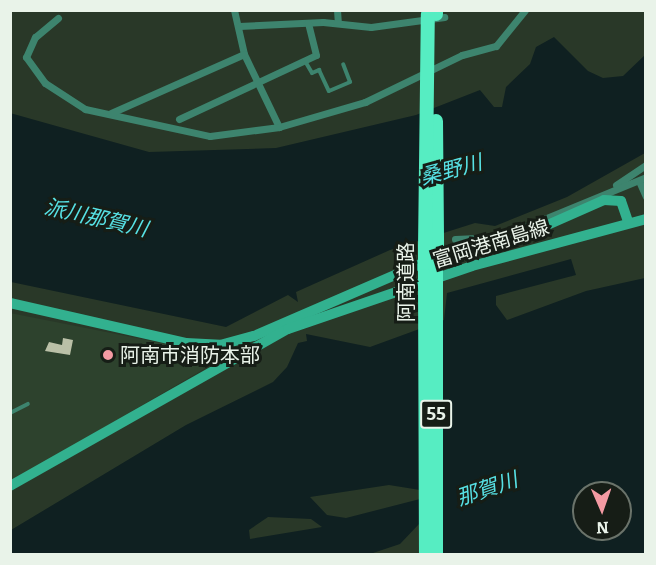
<!DOCTYPE html>
<meta charset="utf-8">
<style>
body{margin:0}
#map{position:relative;width:656px;height:565px;overflow:hidden;background:#293828;font-family:Bitter,"Noto Sans JP",serif}
div>[style]{position:absolute}
[style*='--x']{left:calc(var(--x)*1px);top:calc(var(--y)*1px);width:calc(var(--w)*1px);rotate:calc(var(--a)*1deg)}
.built>*{inset:0;background:#2d422d}
.water>*{inset:0;background:#0f2021}
.building>*{inset:0;background:#bac0a7}
.lane>*{height:4px;margin:-2px;padding:0 2px;transform-origin:2px;border-radius:2px;background:#3d846e}
.street>*{height:7px;margin:-3.5px;padding:0 3.5px;transform-origin:3.5px;border-radius:3.5px;background:#3d846e}
.secondary>*{height:10px;margin:-5px;padding:0 5px;transform-origin:5px;border-radius:5px;background:#32b18f}
.highway>*{height:14px;margin:-7px;padding:0 7px;transform-origin:7px;border-radius:7px;background:#56edc2}
.highway-bridge>*{height:14px;margin:-7px;padding:0 7px;transform-origin:7px;border-radius:7px;background:#56edc2}
.dots>*{width:16px;height:16px;translate:-50% -50%;box-sizing:border-box;border:3px solid #161d16;border-radius:50%}
span{translate:-50% -50%;white-space:nowrap;text-align:center;line-height:1.15;-webkit-text-stroke:6px #161d16;paint-order:stroke}
.shield-label span{padding:2px 4px;background:#161d16;border:2px solid;border-radius:4px;-webkit-text-stroke-width:0}
.shield-label{font-size:18px;color:#e9f3e9;font-weight:700}
.street-label{font-size:20px;color:#e9f3e9}
.poi-label{font-size:20px;color:#e9f3e9}
.left{translate:0 -50%;text-align:left}
.water-label{font-size:21px;color:#57e1e4;font-style:italic}
.frame{position:absolute;inset:0;border:12px solid #e9f3e9;pointer-events:none}
.north{position:absolute;left:572px;top:481px;width:60px;height:60px;box-sizing:border-box;background:#161d16;border:2px solid #6a736a;border-radius:50%;rotate:178deg;font-size:16px;font-weight:700;line-height:24px;text-align:center;color:#e9f3e9}
.north::after{content:'';display:block;margin:auto;width:21px;height:27px;background:#f49aa3;clip-path:polygon(50% 0,100% 100%,50% 72%,0 100%)}
</style>
<div id="map">
<div class="built">
<div style="clip-path:polygon(10px 313px,192px 349px,204px 369px,11px 482px)"></div>
</div>
<div class="water">
<div style="clip-path:polygon(554px 37px,588px 71px,603px 78px,623px 76px,645px 55px,645px 153px,567px 197px,495px 226px,475px 223px,390px 250px,296px 292px,298px 302px,288px 295px,226px 327px,11px 282px,10px 113px,149px 152px,276px 148px,416px 115px,480px 90px,494px 107px,502px 107px,506px 87px,530px 64px,536px 47px)"></div>
<div style="clip-path:polygon(evenodd,571px 259px,576px 275px,496px 296px,496px 305px,507px 320px,586px 291px,645px 278px,645px 554px,420px 554px,419px 524px,400px 544px,370px 554px,11px 554px,11px 530px,186px 425px,273px 382px,287px 367px,298px 343px,307px 341px,306px 334px,370px 347px,444px 320px,447px 293px,571px 259px,389px 485px,420px 490px,420px 499px,346px 518px,327px 515px,310px 497px,389px 485px,571px 259px,584px 493px,620px 493px,620px 529px,584px 529px,584px 493px,571px 259px,268px 517px,311px 519px,322px 527px,250px 539px,249px 530px,268px 517px)"></div>
</div>
<div class="building">
<div style="clip-path:polygon(63px 338px,73px 340px,70px 355px,45px 351px,49px 342px,62px 345px)"></div>
</div>
<div class="lane">
<div style="--x:305;--y:61;--w:14;--a:60"></div>
<div style="--x:312;--y:73;--w:8;--a:-23"></div>
<div style="--x:319;--y:70;--w:23;--a:65"></div>
<div style="--x:329;--y:91;--w:23;--a:-23"></div>
<div style="--x:350;--y:82;--w:19;--a:-111"></div>
<div style="--x:10;--y:413;--w:20;--a:-27"></div>
</div>
<div class="street">
<div style="--x:234;--y:10;--w:45;--a:77.2"></div>
<div style="--x:244;--y:54;--w:81;--a:64.4"></div>
<div style="--x:337;--y:10;--w:13;--a:86"></div>
<div style="--x:58;--y:18;--w:30;--a:140"></div>
<div style="--x:35;--y:37;--w:22;--a:114"></div>
<div style="--x:26;--y:57;--w:32;--a:54"></div>
<div style="--x:45;--y:83;--w:48;--a:33"></div>
<div style="--x:85;--y:109;--w:128;--a:12.2"></div>
<div style="--x:210;--y:136;--w:70;--a:-7.4"></div>
<div style="--x:279;--y:127;--w:90;--a:-16.2"></div>
<div style="--x:365;--y:102;--w:108;--a:-25.9"></div>
<div style="--x:462;--y:55;--w:35;--a:-15"></div>
<div style="--x:496;--y:46;--w:46;--a:-51.1"></div>
<div style="--x:239;--y:26;--w:84;--a:-2.7"></div>
<div style="--x:323;--y:22;--w:48;--a:5.9"></div>
<div style="--x:371;--y:27;--w:74;--a:-7.8"></div>
<div style="--x:111;--y:113;--w:145;--a:-23.9"></div>
<div style="--x:179;--y:119;--w:151;--a:-25"></div>
<div style="--x:316;--y:55;--w:33;--a:-104"></div>
<div style="--x:639;--y:181;--w:17;--a:66"></div>
<div style="--x:616;--y:185;--w:36;--a:-34"></div>
<div style="--x:455;--y:239;--w:45;--a:-2.5"></div>
<div style="--x:500;--y:237;--w:158;--a:-22.3"></div>
</div>
<div class="secondary">
<div style="--x:436;--y:259;--w:67;--a:-12"></div>
<div style="--x:502;--y:245;--w:111;--a:-23.8"></div>
<div style="--x:604;--y:200;--w:17;--a:3"></div>
<div style="--x:621;--y:201;--w:21;--a:71"></div>
<div style="--x:10;--y:303;--w:180;--a:12.8"></div>
<div style="--x:186;--y:343;--w:34;--a:3"></div>
<div style="--x:220;--y:345;--w:35;--a:-15"></div>
<div style="--x:254;--y:336;--w:186;--a:-23.4"></div>
<div style="--x:10;--y:486;--w:319;--a:-29.5"></div>
<div style="--x:288;--y:329;--w:194;--a:-18.9"></div>
<div style="--x:472;--y:266;--w:180;--a:-15.1"></div>
</div>
<div class="highway">
<div style="--x:436;--y:10;--w:4;--a:90"></div>
<div style="--x:436;--y:273;--w:29;--a:-88"></div>
<div style="--x:425;--y:276;--w:29;--a:-90"></div>
</div>
<div class="highway-bridge">
<div style="--x:436;--y:121;--w:123;--a:89.5"></div>
<div style="--x:425;--y:247;--w:233;--a:-89.3"></div>
<div style="--x:425;--y:276;--w:278;--a:89.8"></div>
<div style="--x:436;--y:554;--w:281;--a:-90"></div>
</div>
<div class="dots">
<div style="left:108px;top:355px;background:#f49aa3"></div>
</div>
<div class="shield-label">
<span style="left:436px;top:414px">55</span>
</div>
<div class="street-label">
<span style="left:491px;top:244px;rotate:-17deg">富岡港南島線</span>
<span style="left:406px;top:282px;rotate:-90deg">阿南道路</span>
</div>
<div class="poi-label">
<span class="left" style="left:120px;top:355px">阿南市消防本部</span>
</div>
<div class="water-label">
<span style="left:451px;top:170px;rotate:-15deg">桑野川</span>
<span style="left:96px;top:218px;rotate:13deg">派川那賀川</span>
<span style="left:487px;top:489px;rotate:-19deg">那賀川</span>
</div>
<div class="frame"></div>
<div class="north">N</div>
</div>
